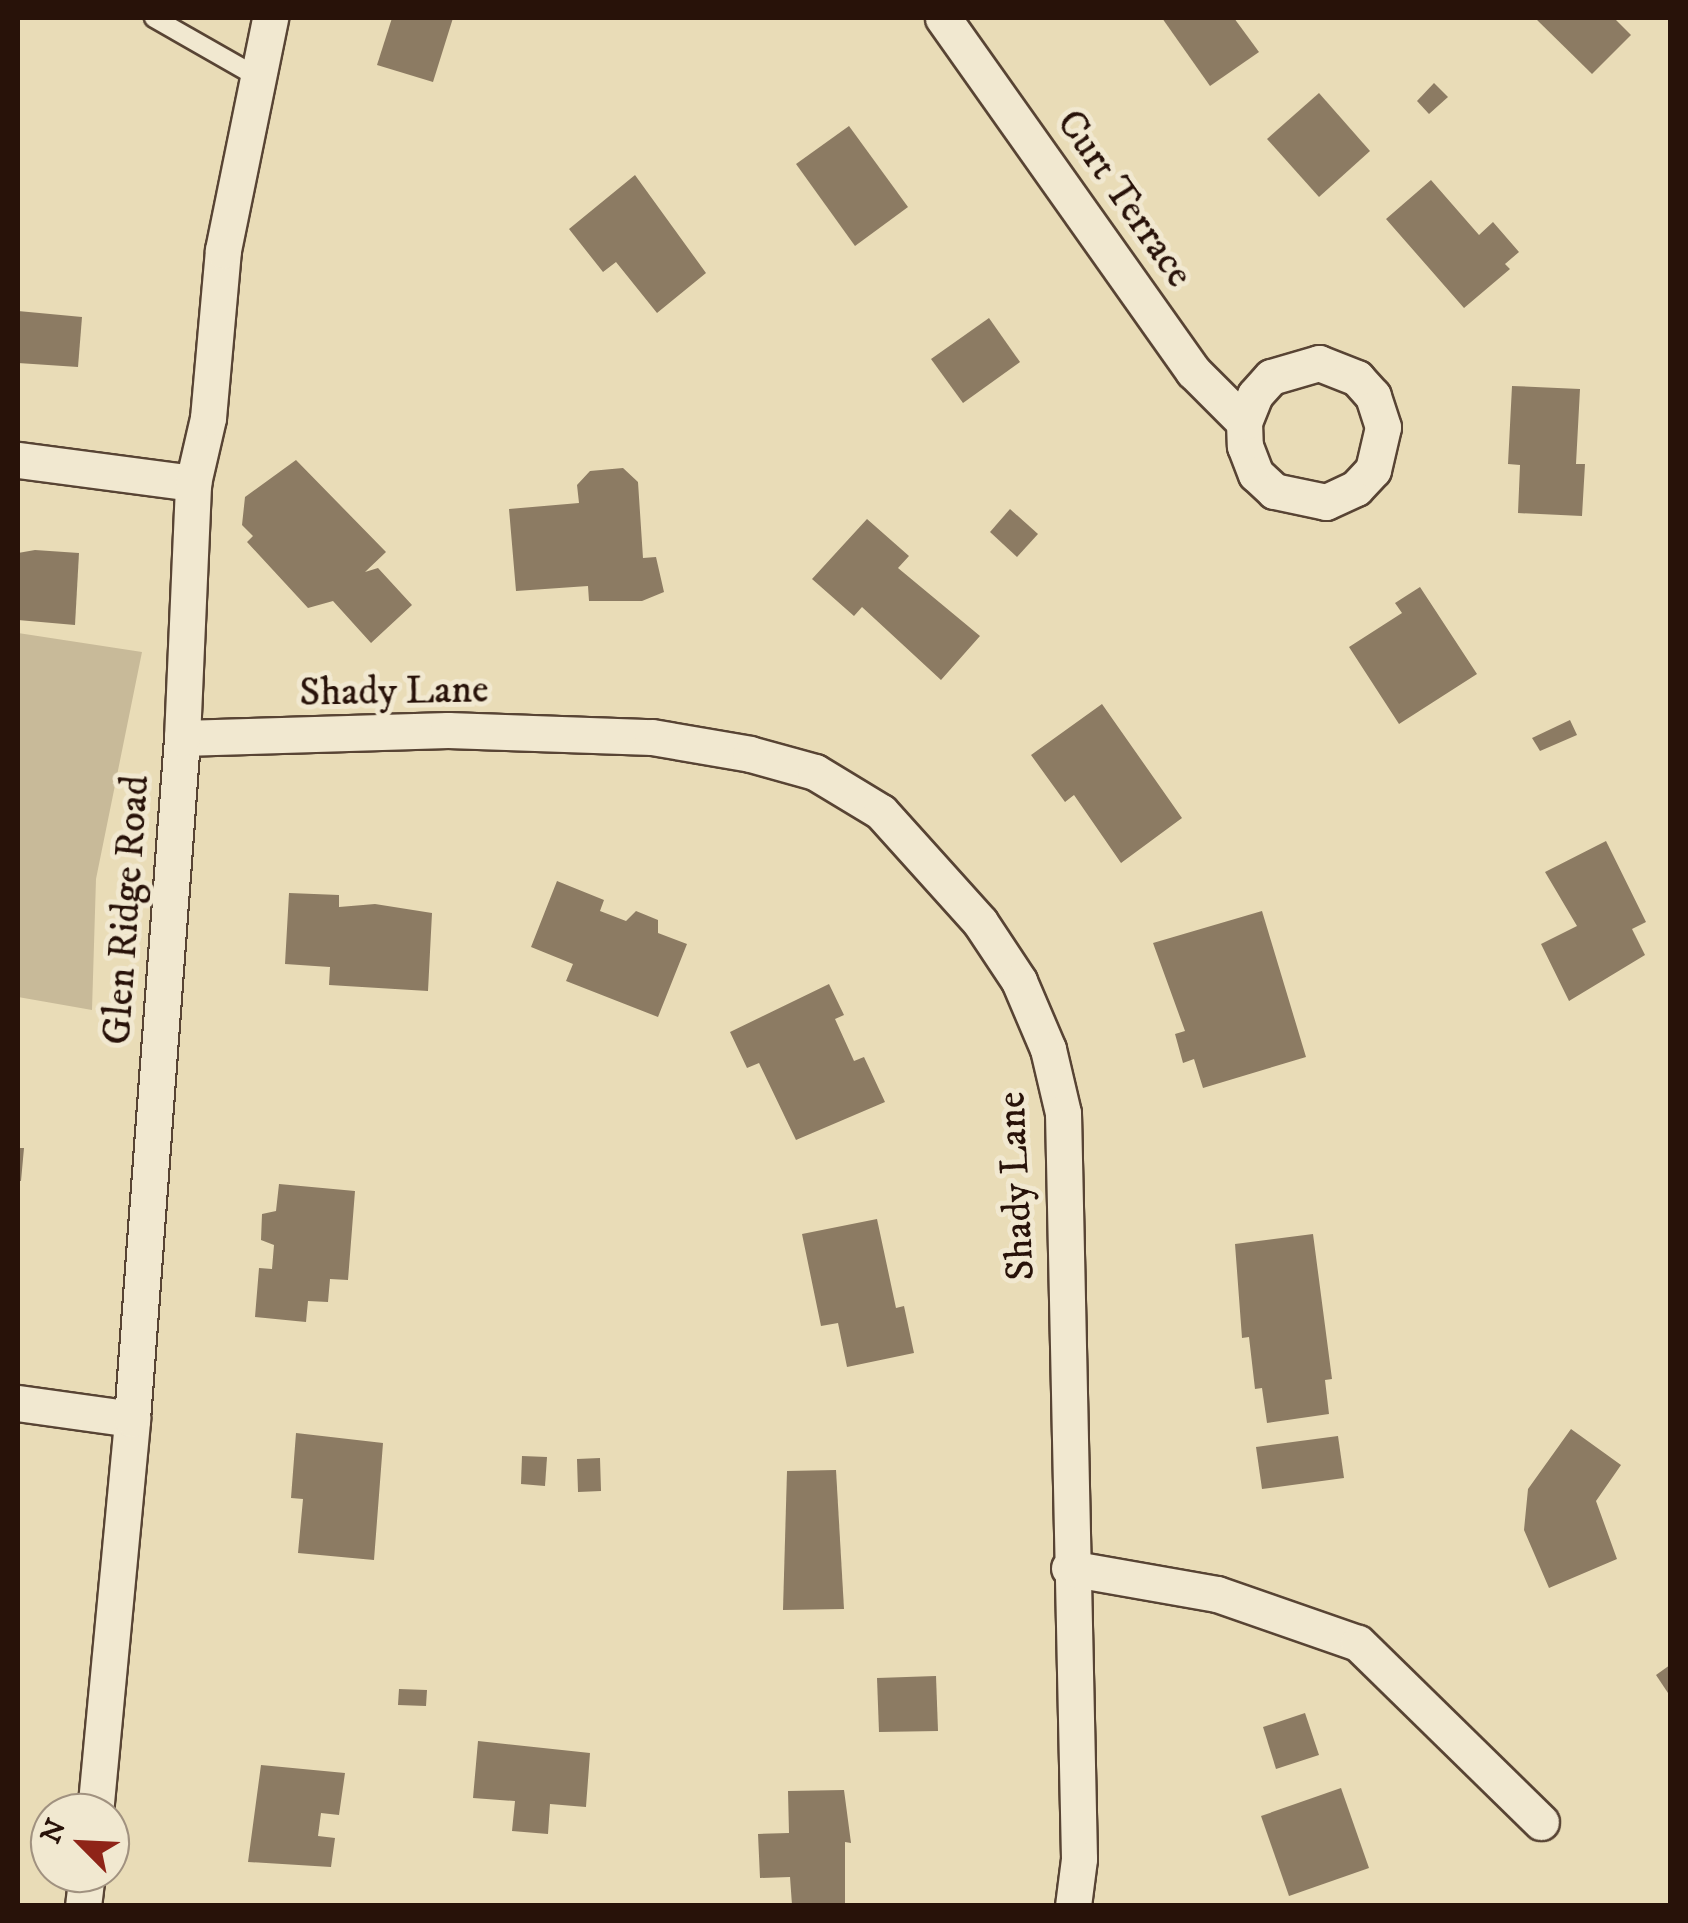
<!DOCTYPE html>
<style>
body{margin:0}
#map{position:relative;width:1688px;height:1923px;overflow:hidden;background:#e9dcb7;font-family:"IM FELL DW Pica",serif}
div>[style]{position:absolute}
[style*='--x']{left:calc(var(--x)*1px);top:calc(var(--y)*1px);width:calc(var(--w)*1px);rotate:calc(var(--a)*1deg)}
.green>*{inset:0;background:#c8ba99}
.building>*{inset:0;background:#8c7b63}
.roads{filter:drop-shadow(2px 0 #584434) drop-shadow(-2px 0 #584434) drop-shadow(0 2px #584434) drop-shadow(0 -2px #584434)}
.lane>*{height:18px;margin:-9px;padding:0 9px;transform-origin:9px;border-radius:9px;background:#f1e8d0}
.street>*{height:35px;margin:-17.5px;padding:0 17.5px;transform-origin:17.5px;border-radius:17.5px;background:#f1e8d0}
span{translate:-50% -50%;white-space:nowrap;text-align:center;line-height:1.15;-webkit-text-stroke:10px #f1e8d0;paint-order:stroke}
.street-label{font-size:40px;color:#281209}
.frame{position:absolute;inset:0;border:20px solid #281209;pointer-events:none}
.north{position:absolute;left:30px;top:1793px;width:100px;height:100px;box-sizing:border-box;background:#f1e8d0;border:2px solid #a19280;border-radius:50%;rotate:294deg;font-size:28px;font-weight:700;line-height:40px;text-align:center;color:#281209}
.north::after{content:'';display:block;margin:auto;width:35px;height:45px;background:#8f2418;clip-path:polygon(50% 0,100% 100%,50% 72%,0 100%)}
</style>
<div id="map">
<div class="green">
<div style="clip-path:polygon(18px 633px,142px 652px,96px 879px,92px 1010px,18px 997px)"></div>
</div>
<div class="building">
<div style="clip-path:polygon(392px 18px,453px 18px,433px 82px,377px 65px)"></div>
<div style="clip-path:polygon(1162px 18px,1234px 18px,1259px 52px,1210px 86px)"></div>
<div style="clip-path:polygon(1535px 18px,1614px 18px,1631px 35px,1592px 74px)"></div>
<div style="clip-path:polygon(1434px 83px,1448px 97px,1429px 114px,1417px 101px)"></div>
<div style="clip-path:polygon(1319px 93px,1370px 151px,1319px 197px,1267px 139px)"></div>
<div style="clip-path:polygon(849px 126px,908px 207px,855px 246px,796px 164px)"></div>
<div style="clip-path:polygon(635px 175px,706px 273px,657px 313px,616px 262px,603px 272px,569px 229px)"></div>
<div style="clip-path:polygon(1431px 180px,1479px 235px,1493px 222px,1519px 252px,1505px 264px,1510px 269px,1464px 308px,1386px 219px)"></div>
<div style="clip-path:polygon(18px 311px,82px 317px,78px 367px,18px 363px)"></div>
<div style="clip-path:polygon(989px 318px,1020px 362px,963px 403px,931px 359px)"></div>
<div style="clip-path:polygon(1512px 386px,1580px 389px,1576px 464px,1585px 464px,1582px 516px,1518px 513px,1520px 465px,1508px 464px)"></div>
<div style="clip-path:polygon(296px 460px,386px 552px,365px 572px,378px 568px,412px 605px,371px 643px,333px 601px,308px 608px,247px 542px,253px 536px,242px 525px,245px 497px)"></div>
<div style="clip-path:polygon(623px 468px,638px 482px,643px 558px,656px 557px,664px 592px,642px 601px,589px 601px,588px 586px,516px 591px,509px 509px,579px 503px,577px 485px,590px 471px)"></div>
<div style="clip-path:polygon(1010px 509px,1038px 534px,1017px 557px,990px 532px)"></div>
<div style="clip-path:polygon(867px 519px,909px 556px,898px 568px,980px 636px,941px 680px,862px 607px,854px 616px,812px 579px)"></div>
<div style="clip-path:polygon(35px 550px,79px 553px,75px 625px,18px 620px,18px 553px)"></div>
<div style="clip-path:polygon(1420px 587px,1477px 674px,1399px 724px,1349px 647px,1402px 613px,1395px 603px)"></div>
<div style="clip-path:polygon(1102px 704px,1182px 818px,1121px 863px,1074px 795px,1065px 802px,1031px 755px)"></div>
<div style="clip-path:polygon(1570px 720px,1577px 735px,1540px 751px,1532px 738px)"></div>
<div style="clip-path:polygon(1606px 841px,1646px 922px,1632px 929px,1645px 955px,1569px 1001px,1541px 944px,1577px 926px,1545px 872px)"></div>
<div style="clip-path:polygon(557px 881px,604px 900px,600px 911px,626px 921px,636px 911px,658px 920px,658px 933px,687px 944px,658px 1017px,566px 981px,573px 964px,531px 947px)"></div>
<div style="clip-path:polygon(289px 893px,339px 895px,339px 907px,375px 904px,432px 913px,428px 991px,329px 985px,330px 967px,285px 964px)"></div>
<div style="clip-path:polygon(1262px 911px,1306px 1057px,1203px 1088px,1194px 1059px,1183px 1063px,1175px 1034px,1185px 1031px,1153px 943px)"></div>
<div style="clip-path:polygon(829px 984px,844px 1015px,835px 1019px,854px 1061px,864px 1057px,885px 1102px,796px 1140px,759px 1063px,747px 1068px,730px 1032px)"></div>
<div style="clip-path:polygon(18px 1148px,24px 1148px,21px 1181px,18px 1181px)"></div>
<div style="clip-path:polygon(279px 1184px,355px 1191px,348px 1280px,330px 1279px,328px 1302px,308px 1301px,306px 1322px,255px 1317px,259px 1268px,272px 1269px,274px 1245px,261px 1240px,262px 1214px,276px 1211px)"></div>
<div style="clip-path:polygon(877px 1219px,896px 1308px,904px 1306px,914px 1353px,847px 1367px,838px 1323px,821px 1326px,802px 1234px)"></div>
<div style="clip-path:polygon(1313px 1234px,1332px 1379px,1325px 1380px,1329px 1414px,1267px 1423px,1262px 1388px,1255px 1389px,1249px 1337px,1242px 1338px,1235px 1244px)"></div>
<div style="clip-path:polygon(1571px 1429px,1621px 1465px,1596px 1501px,1617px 1559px,1549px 1588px,1524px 1530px,1528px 1489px)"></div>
<div style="clip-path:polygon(296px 1433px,383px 1443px,374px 1560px,298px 1553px,303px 1499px,291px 1498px)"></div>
<div style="clip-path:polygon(1338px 1436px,1344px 1478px,1262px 1489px,1256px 1447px)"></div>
<div style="clip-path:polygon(522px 1456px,547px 1457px,545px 1486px,521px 1484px)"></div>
<div style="clip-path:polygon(600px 1458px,601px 1491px,578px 1492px,577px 1459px)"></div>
<div style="clip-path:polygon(836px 1470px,844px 1609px,783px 1610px,787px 1471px)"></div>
<div style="clip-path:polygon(1670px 1665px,1670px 1696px,1656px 1675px)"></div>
<div style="clip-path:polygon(936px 1676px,938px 1731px,879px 1732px,877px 1678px)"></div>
<div style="clip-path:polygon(399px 1689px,427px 1690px,426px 1706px,398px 1705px)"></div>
<div style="clip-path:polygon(1305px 1713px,1319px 1755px,1276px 1769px,1263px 1727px)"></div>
<div style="clip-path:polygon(478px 1741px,590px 1753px,586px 1807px,550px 1804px,548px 1834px,512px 1831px,515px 1801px,473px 1798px)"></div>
<div style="clip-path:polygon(261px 1765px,345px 1773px,339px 1815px,321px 1813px,318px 1836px,335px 1838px,331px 1867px,248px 1862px)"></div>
<div style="clip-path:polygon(1341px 1788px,1369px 1868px,1289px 1896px,1261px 1816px)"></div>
<div style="clip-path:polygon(844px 1790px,851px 1843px,845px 1842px,845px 1903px,792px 1905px,790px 1877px,760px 1878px,758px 1834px,789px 1833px,788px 1791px)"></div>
</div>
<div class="roads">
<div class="lane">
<div style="--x:154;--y:18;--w:121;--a:29.7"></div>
</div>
<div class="street">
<div style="--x:943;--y:18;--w:433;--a:54.7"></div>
<div style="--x:1193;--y:371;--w:72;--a:45"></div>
<div style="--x:1244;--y:422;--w:24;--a:88"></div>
<div style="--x:1245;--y:446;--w:30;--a:69"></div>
<div style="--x:1256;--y:474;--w:25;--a:43"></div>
<div style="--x:1274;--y:491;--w:53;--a:11.9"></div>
<div style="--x:1326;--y:502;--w:33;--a:-25"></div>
<div style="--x:1356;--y:488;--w:25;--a:-47"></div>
<div style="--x:1373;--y:470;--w:44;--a:-76.9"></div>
<div style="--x:1383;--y:427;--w:33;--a:-108"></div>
<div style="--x:1373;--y:396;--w:24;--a:-132"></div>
<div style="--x:1357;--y:378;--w:41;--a:-158.5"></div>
<div style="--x:1319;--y:363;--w:50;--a:163.7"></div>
<div style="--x:1271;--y:377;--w:24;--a:132"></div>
<div style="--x:1255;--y:395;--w:29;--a:112"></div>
<div style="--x:18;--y:460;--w:177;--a:7.5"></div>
<div style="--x:182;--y:738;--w:266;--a:-1.7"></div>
<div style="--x:448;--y:730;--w:204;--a:2"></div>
<div style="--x:652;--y:737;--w:99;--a:9.8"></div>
<div style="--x:750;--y:754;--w:67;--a:15.5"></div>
<div style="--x:815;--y:772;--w:77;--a:31.2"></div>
<div style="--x:881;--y:812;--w:148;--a:48"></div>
<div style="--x:980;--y:922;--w:71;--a:56.5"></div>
<div style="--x:1019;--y:981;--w:74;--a:66.9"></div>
<div style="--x:1048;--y:1049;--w:66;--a:76.8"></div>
<div style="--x:1063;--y:1113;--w:746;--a:88.77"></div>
<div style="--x:1079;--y:1859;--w:47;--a:97.3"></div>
<div style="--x:18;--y:1403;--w:115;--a:8"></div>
<div style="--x:1069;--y:1568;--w:150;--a:10"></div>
<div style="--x:1217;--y:1594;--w:149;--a:19.2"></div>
<div style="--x:1358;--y:1643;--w:256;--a:44.4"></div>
<div style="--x:95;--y:1813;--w:396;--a:-84.6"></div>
<div style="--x:132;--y:1419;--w:683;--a:-85.8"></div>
<div style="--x:182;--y:738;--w:255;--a:-87.5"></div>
<div style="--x:193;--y:483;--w:67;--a:-77"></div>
<div style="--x:208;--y:418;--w:169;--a:-84.9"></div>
<div style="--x:223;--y:250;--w:237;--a:-78.5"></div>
<div style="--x:83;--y:1906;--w:33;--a:-83"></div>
</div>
</div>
<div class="street-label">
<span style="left:1124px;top:199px;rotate:55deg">Curt Terrace</span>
<span style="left:394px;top:692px;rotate:-1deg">Shady Lane</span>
<span style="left:127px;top:910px;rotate:-86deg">Glen Ridge Road</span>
<span style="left:1017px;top:1186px;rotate:-93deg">Shady Lane</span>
</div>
<div class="frame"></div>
<div class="north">N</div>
</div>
